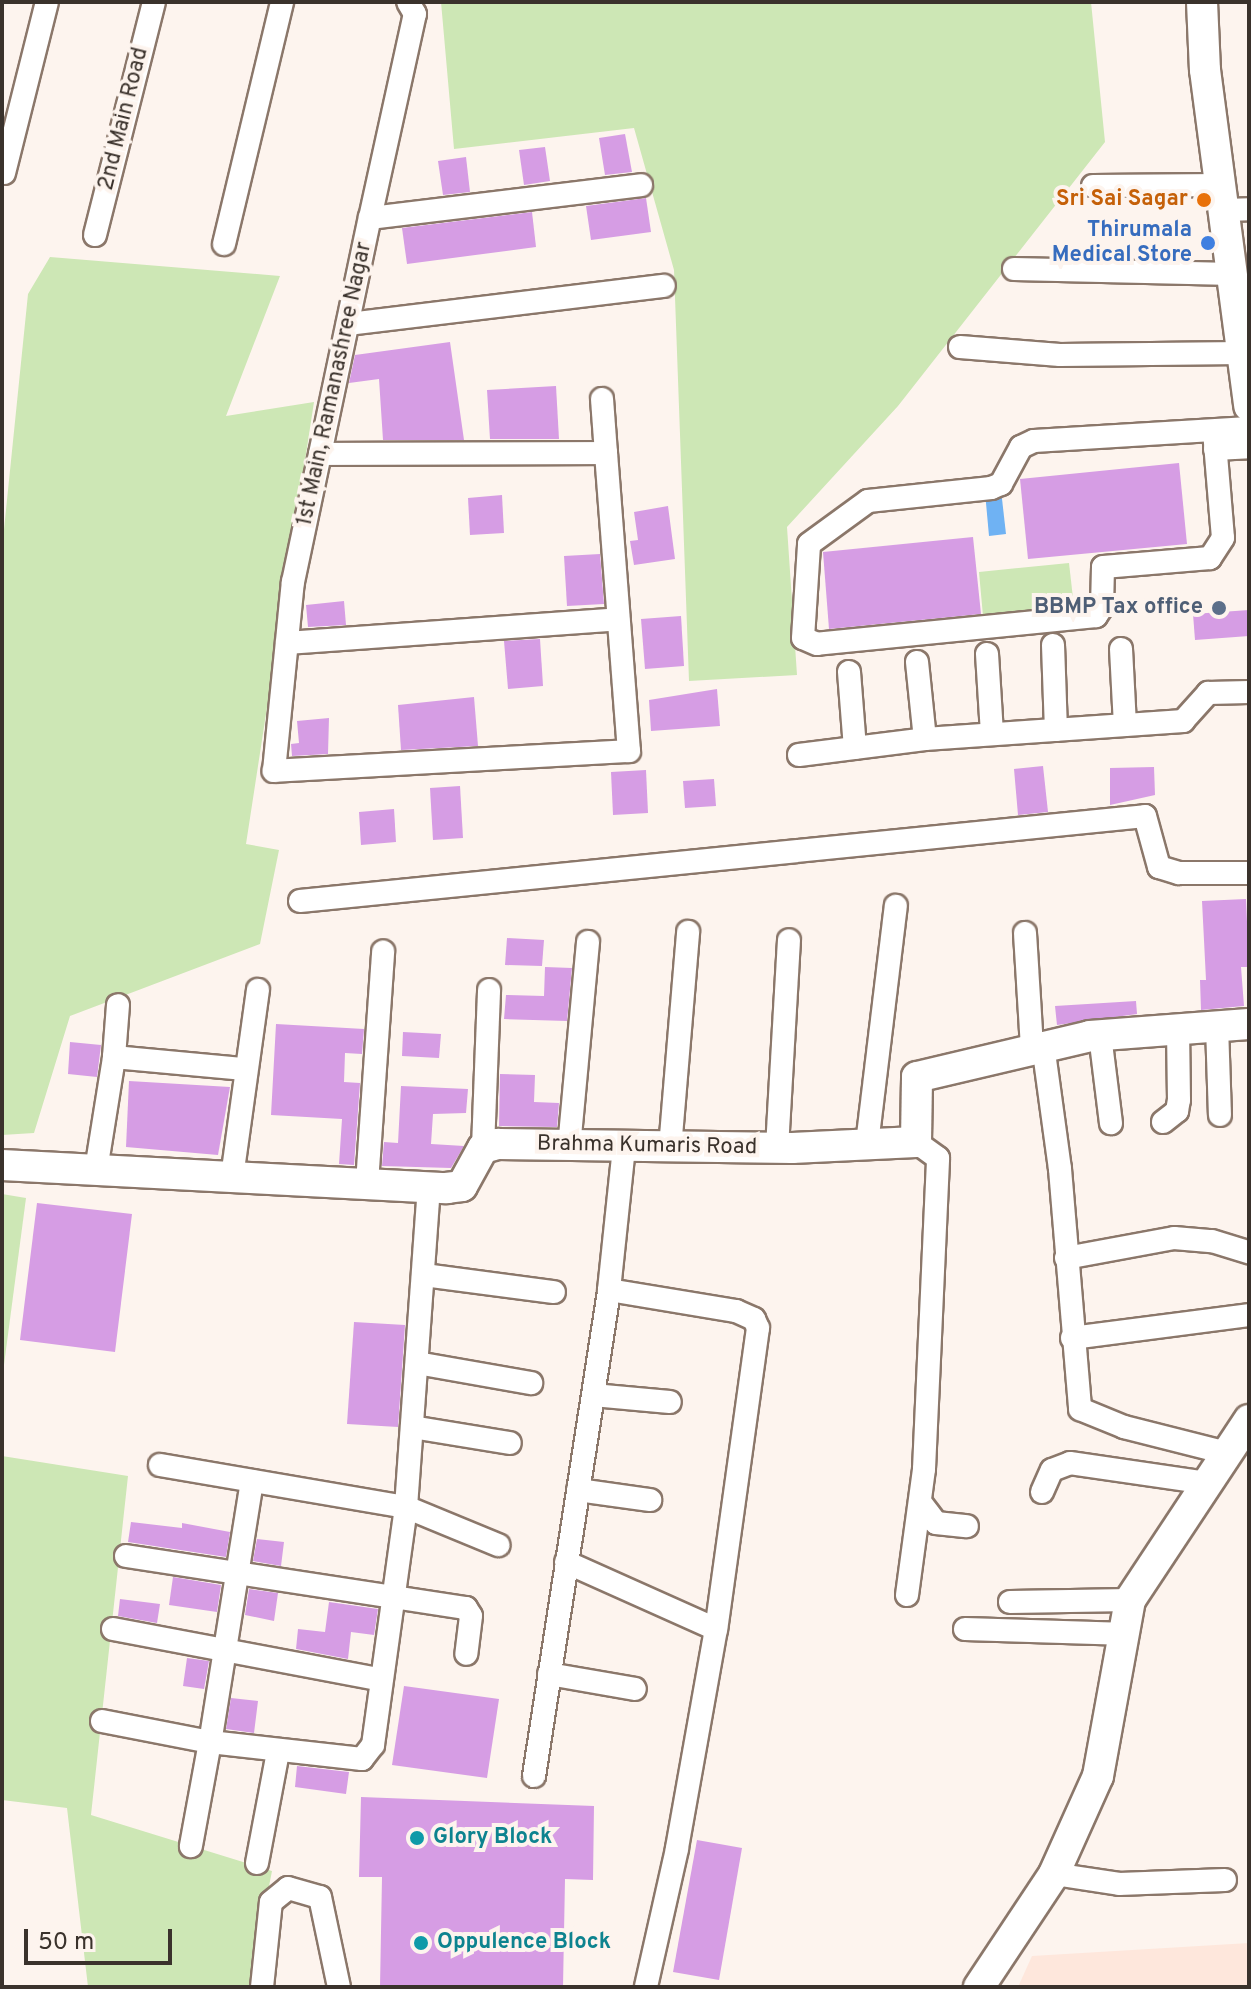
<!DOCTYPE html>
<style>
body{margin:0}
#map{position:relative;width:1251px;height:1989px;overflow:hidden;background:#fdf4ee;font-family:Overpass,sans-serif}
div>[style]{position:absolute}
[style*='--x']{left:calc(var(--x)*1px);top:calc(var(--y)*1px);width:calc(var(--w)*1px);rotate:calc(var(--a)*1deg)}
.commercial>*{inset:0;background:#fee7dc}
.green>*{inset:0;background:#cde7b5}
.water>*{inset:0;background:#6fb2f3}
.building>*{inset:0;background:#d69de4}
.roads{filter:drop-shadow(2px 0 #8b776a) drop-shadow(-2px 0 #8b776a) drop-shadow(0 2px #8b776a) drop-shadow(0 -2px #8b776a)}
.street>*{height:22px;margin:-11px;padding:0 11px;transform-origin:11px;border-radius:11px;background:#fff}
.secondary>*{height:30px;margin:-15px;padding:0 15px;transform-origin:15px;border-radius:15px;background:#fff}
.dots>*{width:22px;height:22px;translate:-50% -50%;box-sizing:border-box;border:4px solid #fdf4ee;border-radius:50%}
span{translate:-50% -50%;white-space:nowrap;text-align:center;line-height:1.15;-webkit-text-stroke:8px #fdf4ee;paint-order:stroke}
.street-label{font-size:22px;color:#3a322c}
.food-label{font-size:22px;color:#c56008;font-weight:700}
.right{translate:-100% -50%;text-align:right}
.shop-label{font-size:22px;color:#366cbe;font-weight:700}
.service-label{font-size:22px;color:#4e5e75;font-weight:700}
.culture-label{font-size:22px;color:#0d838f;font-weight:700}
.left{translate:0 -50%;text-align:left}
.frame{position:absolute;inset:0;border:4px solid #3a322c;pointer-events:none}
.scale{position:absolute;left:24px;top:1929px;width:148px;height:36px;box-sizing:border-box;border:4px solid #3a322c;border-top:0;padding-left:10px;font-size:24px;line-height:28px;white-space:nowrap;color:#3a322c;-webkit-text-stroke:6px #fdf4ee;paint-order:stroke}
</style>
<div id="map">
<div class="commercial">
<div style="clip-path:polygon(1249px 1943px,1249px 1987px,1018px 1987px,1032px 1956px)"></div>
</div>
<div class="green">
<div style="clip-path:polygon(441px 2px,1091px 2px,1105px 142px,898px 406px,787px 527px,797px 675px,689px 681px,674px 270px,634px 128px,454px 149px)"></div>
<div style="clip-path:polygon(50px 257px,280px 276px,226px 416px,314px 402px,246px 844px,279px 850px,260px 944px,70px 1016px,34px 1133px,2px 1135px,2px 549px,28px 294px)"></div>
<div style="clip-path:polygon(1069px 563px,1074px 607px,983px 616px,979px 572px)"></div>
<div style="clip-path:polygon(2px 1194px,26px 1198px,2px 1380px)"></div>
<div style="clip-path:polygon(2px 1456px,128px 1476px,91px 1815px,272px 1871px,249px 1987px,88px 1987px,67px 1808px,2px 1800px)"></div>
</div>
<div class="water">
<div style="clip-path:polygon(1001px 490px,1006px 534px,989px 536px,985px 492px)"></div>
</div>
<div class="building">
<div style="clip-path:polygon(625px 134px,632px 172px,605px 175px,599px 138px)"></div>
<div style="clip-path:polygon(545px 147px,550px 181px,524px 185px,519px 150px)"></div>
<div style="clip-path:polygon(466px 157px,470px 192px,443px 195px,438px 161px)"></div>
<div style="clip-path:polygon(646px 198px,651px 232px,591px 240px,586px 206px)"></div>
<div style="clip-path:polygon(532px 212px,536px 247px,407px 264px,402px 228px)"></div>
<div style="clip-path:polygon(450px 342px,464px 440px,383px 440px,379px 379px,349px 383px,355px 355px)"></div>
<div style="clip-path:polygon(556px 386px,559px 439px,490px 439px,487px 390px)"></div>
<div style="clip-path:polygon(1179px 463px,1187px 544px,1028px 559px,1020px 479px)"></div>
<div style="clip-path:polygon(502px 495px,504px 533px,470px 535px,468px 498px)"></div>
<div style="clip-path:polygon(668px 506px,675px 559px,634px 565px,630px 541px,638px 540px,634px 512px)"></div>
<div style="clip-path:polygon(973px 537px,981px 614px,829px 629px,823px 552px)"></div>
<div style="clip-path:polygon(600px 554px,604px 604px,567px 606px,564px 556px)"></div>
<div style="clip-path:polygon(344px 601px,346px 625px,308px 627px,306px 605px)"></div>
<div style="clip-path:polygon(1249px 610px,1249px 636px,1195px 640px,1193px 614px)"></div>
<div style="clip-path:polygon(681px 616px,684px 666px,645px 669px,641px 619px)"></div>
<div style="clip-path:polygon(540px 639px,543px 686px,508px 689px,504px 641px)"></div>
<div style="clip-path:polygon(717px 689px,720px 726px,651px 731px,649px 700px)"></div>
<div style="clip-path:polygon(474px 697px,478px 746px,401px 750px,398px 705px)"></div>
<div style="clip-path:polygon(329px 718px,328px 754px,292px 756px,291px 744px,299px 743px,297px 721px)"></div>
<div style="clip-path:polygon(1043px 766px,1048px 812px,1018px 815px,1014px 769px)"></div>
<div style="clip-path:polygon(1154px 767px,1155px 795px,1110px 805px,1110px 768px)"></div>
<div style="clip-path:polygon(646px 770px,648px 813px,613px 815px,611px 772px)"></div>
<div style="clip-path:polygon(714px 779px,716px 806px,685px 808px,683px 781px)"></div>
<div style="clip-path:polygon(460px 786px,463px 838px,433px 840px,430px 788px)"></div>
<div style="clip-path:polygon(394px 809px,396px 842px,361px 845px,359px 812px)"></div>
<div style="clip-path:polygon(1246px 899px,1249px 967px,1241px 967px,1244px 1006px,1201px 1010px,1200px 980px,1206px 980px,1202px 901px)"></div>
<div style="clip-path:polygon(507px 938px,544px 940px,542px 966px,505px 965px)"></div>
<div style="clip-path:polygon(545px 967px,572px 968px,567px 1021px,504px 1019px,506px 995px,544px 996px)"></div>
<div style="clip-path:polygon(1136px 1001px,1137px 1014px,1057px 1025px,1055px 1006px)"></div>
<div style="clip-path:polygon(276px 1024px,364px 1029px,362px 1054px,345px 1053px,344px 1082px,360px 1083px,354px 1165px,339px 1164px,342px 1119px,271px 1115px)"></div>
<div style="clip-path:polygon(403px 1032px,441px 1034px,439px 1058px,402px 1056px)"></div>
<div style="clip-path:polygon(70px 1042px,101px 1045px,97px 1077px,68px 1074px)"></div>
<div style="clip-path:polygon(500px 1074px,535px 1075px,534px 1102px,559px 1103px,557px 1127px,499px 1126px)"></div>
<div style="clip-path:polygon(129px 1081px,230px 1087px,218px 1155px,126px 1147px)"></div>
<div style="clip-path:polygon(401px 1086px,468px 1089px,466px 1113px,433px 1114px,431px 1144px,464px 1146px,451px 1168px,382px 1166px,384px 1142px,398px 1143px)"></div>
<div style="clip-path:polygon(37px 1203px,132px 1214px,115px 1352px,20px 1340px)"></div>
<div style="clip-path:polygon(354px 1322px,405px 1325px,398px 1427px,347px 1424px)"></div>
<div style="clip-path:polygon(131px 1522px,182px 1528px,182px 1523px,230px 1532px,226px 1557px,128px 1542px)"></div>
<div style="clip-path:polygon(257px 1539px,284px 1542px,281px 1566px,253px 1561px)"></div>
<div style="clip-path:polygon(173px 1577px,221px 1585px,217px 1612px,169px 1605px)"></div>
<div style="clip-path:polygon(249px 1589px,278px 1593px,274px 1621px,245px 1615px)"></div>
<div style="clip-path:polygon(120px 1599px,160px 1604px,157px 1623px,118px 1616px)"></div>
<div style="clip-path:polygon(329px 1602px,378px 1609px,374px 1635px,351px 1632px,348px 1659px,296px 1649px,298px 1629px,325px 1632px)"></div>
<div style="clip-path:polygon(187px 1658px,209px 1661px,204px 1689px,183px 1686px)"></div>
<div style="clip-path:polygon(404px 1686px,499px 1699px,487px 1778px,392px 1765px)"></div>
<div style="clip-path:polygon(231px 1698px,258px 1701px,254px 1733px,226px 1729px)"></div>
<div style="clip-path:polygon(297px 1766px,349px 1772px,346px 1794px,295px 1787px)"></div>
<div style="clip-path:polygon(361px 1797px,594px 1806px,593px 1880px,565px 1879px,563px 1987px,380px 1987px,382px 1877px,359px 1877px)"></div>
<div style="clip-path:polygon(697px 1840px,742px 1848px,719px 1980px,673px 1972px)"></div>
</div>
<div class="roads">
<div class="street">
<div style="--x:4;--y:173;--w:176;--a:-75.9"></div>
<div style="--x:1093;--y:186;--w:129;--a:-0.4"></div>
<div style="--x:1226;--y:210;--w:23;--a:-2"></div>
<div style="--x:370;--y:218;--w:273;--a:-6.9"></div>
<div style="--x:95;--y:235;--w:240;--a:-75.8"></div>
<div style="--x:224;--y:244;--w:249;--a:-76.5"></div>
<div style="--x:1014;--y:269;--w:219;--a:1.3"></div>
<div style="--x:348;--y:324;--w:318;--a:-6.9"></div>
<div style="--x:960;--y:347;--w:100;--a:4.6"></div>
<div style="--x:1060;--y:355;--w:182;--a:-0.6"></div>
<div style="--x:602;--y:399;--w:54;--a:85.8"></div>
<div style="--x:1214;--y:431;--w:107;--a:85.2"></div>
<div style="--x:1223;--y:538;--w:24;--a:123"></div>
<div style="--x:1210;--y:558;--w:107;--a:175.2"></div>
<div style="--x:1103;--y:567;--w:40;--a:91.4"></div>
<div style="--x:1102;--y:607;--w:11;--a:124"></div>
<div style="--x:1096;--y:616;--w:280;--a:174.3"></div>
<div style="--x:817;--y:644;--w:15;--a:-157"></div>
<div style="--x:803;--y:638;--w:94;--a:-86.3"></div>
<div style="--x:809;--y:544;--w:73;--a:-36.1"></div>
<div style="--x:868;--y:501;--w:124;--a:-6"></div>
<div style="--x:991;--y:488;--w:11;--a:-22"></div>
<div style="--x:1001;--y:484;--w:42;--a:-61.6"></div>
<div style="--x:1021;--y:447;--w:14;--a:-25"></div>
<div style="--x:1034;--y:441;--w:215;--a:-3.5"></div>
<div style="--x:1215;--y:449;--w:34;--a:-3"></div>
<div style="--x:320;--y:454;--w:286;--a:-0.2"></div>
<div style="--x:606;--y:453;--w:299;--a:85.6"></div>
<div style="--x:629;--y:751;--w:356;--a:176.8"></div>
<div style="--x:274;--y:771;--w:190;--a:-84.3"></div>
<div style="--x:293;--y:582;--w:372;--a:-78.1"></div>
<div style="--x:370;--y:218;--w:209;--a:-77.6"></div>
<div style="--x:415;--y:14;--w:14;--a:-120"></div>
<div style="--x:287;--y:643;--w:332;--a:-4.1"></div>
<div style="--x:1053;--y:645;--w:85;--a:88"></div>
<div style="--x:1121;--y:649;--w:76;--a:87"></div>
<div style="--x:987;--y:654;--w:80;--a:86.4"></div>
<div style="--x:917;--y:662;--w:77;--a:84.1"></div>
<div style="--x:849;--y:672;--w:76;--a:85.5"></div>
<div style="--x:799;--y:755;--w:127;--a:-7.2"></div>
<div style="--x:925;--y:739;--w:259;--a:-4"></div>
<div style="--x:1183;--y:721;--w:38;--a:-48"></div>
<div style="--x:1208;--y:693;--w:41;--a:-1.4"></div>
<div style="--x:300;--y:901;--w:849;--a:-5.74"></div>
<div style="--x:1145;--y:816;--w:53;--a:74.6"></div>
<div style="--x:1159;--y:867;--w:21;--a:17"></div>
<div style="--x:1179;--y:873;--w:70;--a:0"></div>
<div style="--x:1025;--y:933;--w:114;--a:86.5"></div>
<div style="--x:1217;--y:1026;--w:89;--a:88.1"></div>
<div style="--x:1100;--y:1035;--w:89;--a:82.9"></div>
<div style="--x:1043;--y:1045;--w:125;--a:82.2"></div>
<div style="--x:1060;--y:1169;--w:241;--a:85.2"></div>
<div style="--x:1080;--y:1409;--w:48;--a:22.2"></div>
<div style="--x:1124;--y:1427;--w:106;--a:14.2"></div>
<div style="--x:114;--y:1057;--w:52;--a:-85.6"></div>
<div style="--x:1163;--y:1122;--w:18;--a:-38"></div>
<div style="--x:1177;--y:1111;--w:11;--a:-80"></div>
<div style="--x:1179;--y:1100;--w:72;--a:-90.8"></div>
<div style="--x:867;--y:1144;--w:240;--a:-83.1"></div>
<div style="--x:569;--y:1147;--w:206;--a:-84.7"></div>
<div style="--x:483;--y:1148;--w:158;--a:-87.8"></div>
<div style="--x:670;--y:1148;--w:217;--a:-85.2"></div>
<div style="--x:777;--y:1148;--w:208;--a:-86.7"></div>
<div style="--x:96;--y:1170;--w:114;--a:-80.9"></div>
<div style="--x:114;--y:1057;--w:131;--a:5.3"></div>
<div style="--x:232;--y:1177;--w:189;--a:-82.1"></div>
<div style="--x:367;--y:1183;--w:232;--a:-86"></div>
<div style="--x:1066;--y:1258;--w:110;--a:-10.5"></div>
<div style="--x:1174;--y:1238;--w:38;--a:5"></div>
<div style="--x:1212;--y:1241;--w:39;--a:17"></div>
<div style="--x:424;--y:1275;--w:131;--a:7.5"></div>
<div style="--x:609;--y:1290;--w:129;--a:9.4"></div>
<div style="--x:736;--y:1311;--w:20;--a:24"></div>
<div style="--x:754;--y:1319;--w:10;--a:66"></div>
<div style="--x:758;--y:1328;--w:304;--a:97.9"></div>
<div style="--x:1072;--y:1338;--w:178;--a:-7.4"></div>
<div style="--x:417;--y:1363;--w:116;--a:10"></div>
<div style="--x:593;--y:1395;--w:77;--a:5.2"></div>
<div style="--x:412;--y:1427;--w:99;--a:9.3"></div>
<div style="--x:160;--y:1465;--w:250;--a:9.7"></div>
<div style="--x:406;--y:1507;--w:100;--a:22.4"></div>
<div style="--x:252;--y:1481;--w:264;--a:99.1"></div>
<div style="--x:210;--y:1742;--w:153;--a:6.4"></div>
<div style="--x:362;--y:1759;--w:18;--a:-52"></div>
<div style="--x:373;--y:1745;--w:240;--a:-82.1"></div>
<div style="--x:406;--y:1507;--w:322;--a:-85.9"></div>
<div style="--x:578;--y:1490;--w:73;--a:7.9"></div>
<div style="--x:1042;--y:1492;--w:24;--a:-66"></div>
<div style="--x:1052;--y:1470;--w:19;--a:-21"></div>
<div style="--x:1070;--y:1463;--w:138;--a:8.3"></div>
<div style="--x:921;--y:1503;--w:25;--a:53"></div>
<div style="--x:936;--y:1523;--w:31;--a:6"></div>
<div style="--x:126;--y:1556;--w:344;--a:8.7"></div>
<div style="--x:466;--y:1608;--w:9;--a:58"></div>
<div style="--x:471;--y:1616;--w:38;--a:97"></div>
<div style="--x:566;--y:1562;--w:164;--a:24.1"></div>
<div style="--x:716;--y:1629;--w:223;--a:100.1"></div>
<div style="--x:677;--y:1849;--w:141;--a:102.7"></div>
<div style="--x:907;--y:1595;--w:127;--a:-82.3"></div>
<div style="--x:924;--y:1469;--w:311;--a:-87.4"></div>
<div style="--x:938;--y:1158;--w:27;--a:-144"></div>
<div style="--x:1010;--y:1602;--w:120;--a:-1"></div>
<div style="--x:113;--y:1629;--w:270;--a:10.7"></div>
<div style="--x:965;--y:1629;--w:155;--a:1.8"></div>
<div style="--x:549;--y:1674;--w:87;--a:9.9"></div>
<div style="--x:102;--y:1721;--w:110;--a:11"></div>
<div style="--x:210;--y:1742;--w:106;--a:100.4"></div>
<div style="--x:534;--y:1776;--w:492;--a:-81.2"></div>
<div style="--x:609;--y:1290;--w:143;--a:-84"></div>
<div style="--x:257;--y:1863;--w:113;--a:-79.3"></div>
<div style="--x:1054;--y:1874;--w:66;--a:8.7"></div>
<div style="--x:1119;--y:1884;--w:106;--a:-2.2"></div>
<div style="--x:262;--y:1987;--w:85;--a:-84"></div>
<div style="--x:271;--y:1902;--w:22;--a:-39"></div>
<div style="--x:288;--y:1888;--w:33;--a:16"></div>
<div style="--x:320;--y:1897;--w:92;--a:78.1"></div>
</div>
<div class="secondary">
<div style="--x:1202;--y:2;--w:68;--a:87.5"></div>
<div style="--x:1205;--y:70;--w:339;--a:82.5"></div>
<div style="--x:2;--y:1165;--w:445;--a:3"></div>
<div style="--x:446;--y:1188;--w:16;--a:-7"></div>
<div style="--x:462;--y:1186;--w:43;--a:-61.1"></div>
<div style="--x:483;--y:1148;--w:16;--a:-15"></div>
<div style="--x:498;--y:1144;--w:294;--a:0.8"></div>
<div style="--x:792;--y:1148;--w:124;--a:-2.8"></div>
<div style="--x:916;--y:1142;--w:65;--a:-89.1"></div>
<div style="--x:917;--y:1077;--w:178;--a:-13.3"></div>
<div style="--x:1090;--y:1036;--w:159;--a:-4.3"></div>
<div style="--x:979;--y:1987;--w:136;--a:-56.4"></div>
<div style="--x:1054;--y:1874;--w:107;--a:-65.8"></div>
<div style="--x:1098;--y:1776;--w:179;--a:-79.7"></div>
<div style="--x:1130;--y:1600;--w:216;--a:-56.5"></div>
</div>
</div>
<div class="dots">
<div style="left:1204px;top:200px;background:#e8710a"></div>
<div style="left:1208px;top:243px;background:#3f7fe0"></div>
<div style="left:1219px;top:608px;background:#5c6f8a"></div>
<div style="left:417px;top:1838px;background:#0f9aa8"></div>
<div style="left:421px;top:1943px;background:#0f9aa8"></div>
</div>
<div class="street-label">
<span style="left:124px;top:119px;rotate:-76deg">2nd Main Road</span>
<span style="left:335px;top:384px;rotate:-78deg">1st Main, Ramanashree Nagar</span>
<span style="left:647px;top:1146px;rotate:1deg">Brahma Kumaris Road</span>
</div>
<div class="food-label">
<span class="right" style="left:1188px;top:200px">Sri Sai Sagar</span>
</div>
<div class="shop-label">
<span class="right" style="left:1192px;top:243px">Thirumala<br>Medical Store</span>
</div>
<div class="service-label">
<span class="right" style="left:1203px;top:608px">BBMP Tax office</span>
</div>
<div class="culture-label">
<span class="left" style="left:433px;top:1838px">Glory Block</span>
<span class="left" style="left:437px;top:1943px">Oppulence Block</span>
</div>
<div class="frame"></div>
<div class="scale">50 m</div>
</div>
